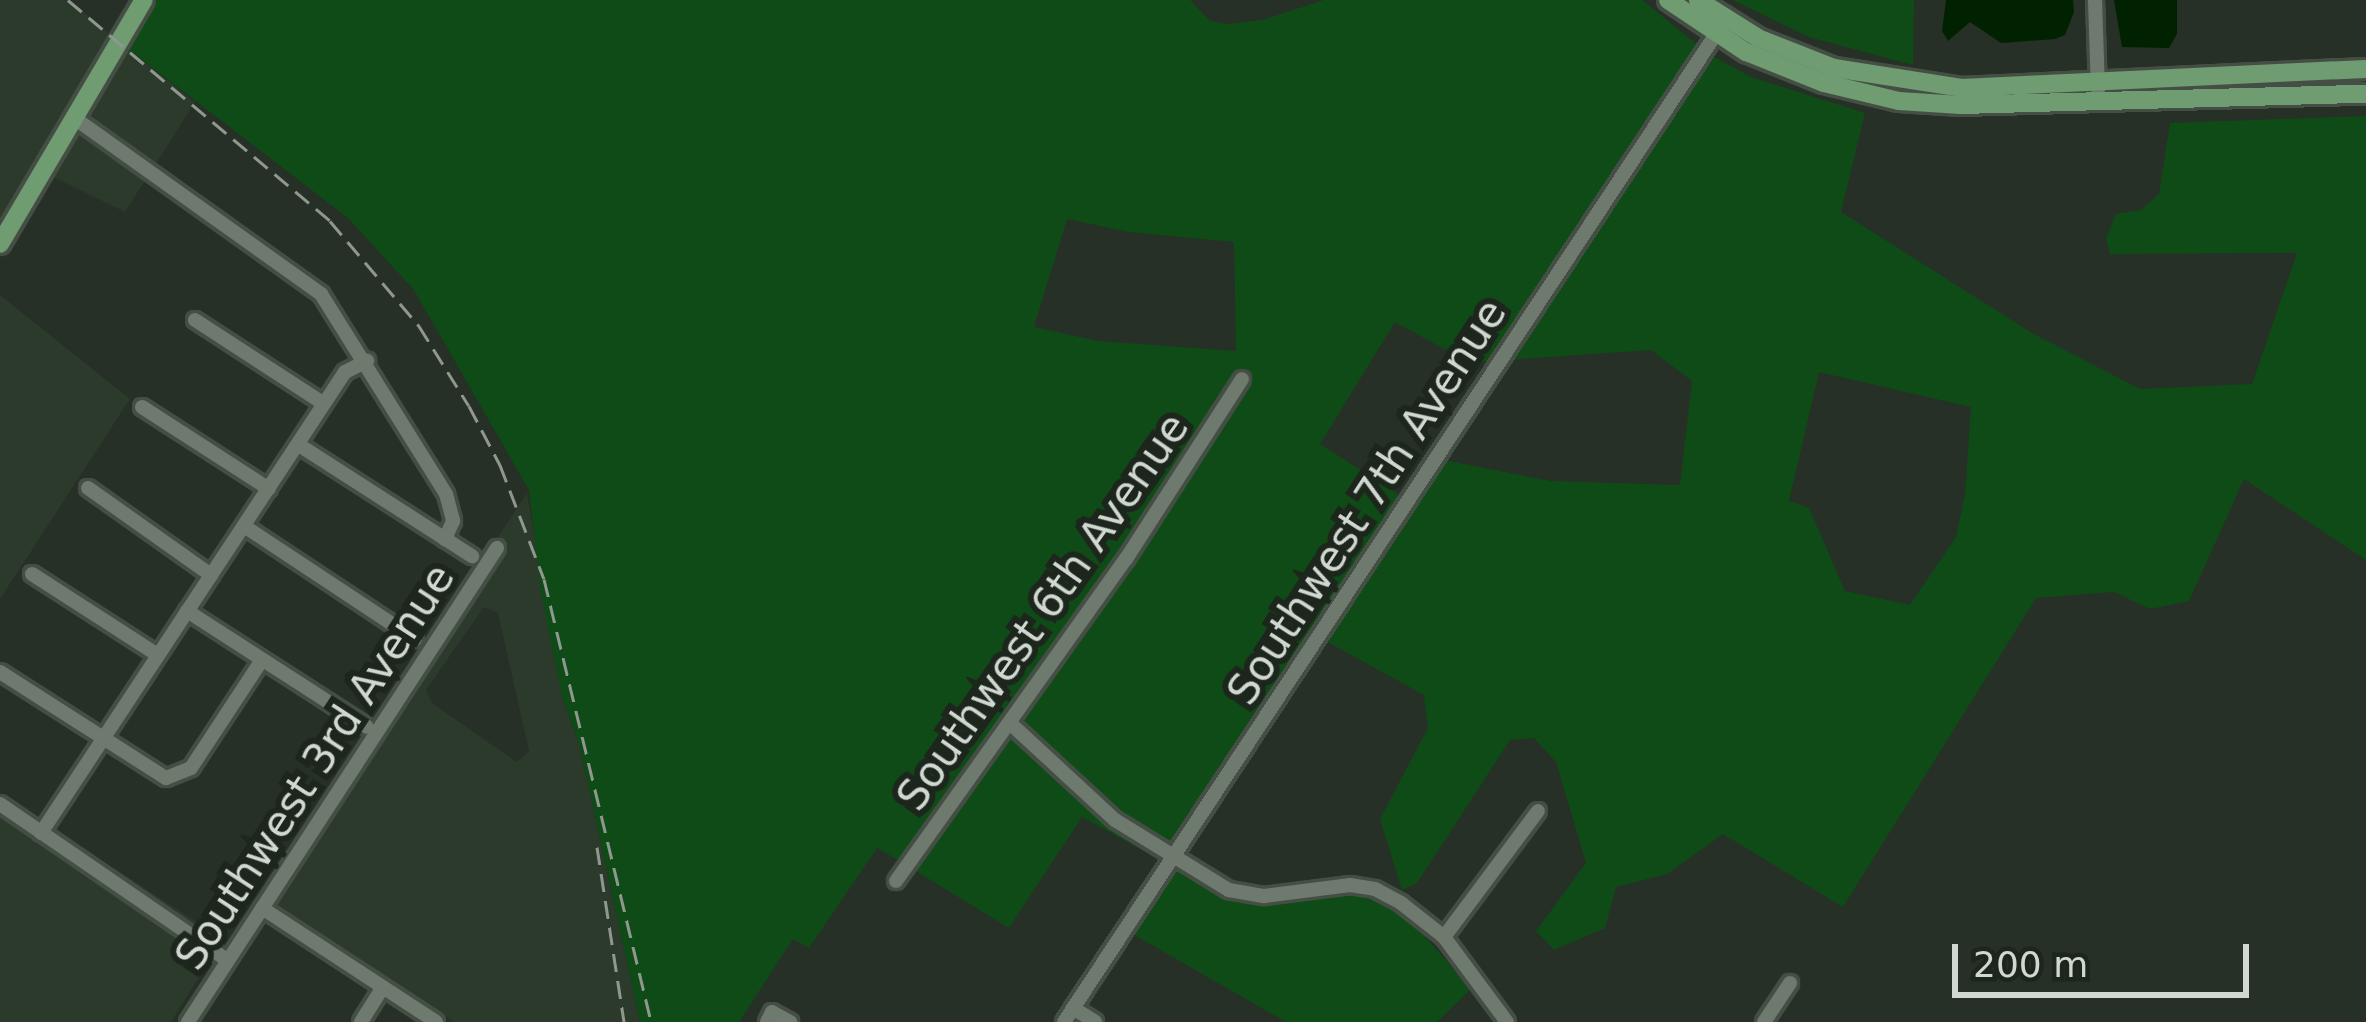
<!DOCTYPE html>
<style>
body{margin:0}
#map{position:relative;width:2366px;height:1022px;overflow:hidden;background:#263026;font-family:"DejaVu Sans",sans-serif}
div>[style]{position:absolute}
[style*='--x']{left:calc(var(--x)*1px);top:calc(var(--y)*1px);width:calc(var(--w)*1px);rotate:calc(var(--a)*1deg)}
.built>*{inset:0;background:#2b3a2b}
.green>*{inset:0;background:#0f4b16}
.water>*{inset:0;background:#002201}
.roads{filter:drop-shadow(3px 0 #454e45) drop-shadow(-3px 0 #454e45) drop-shadow(0 3px #454e45) drop-shadow(0 -3px #454e45)}
.minor>*{height:14px;margin:-7px;padding:0 7px;transform-origin:7px;border-radius:7px;background:#6e7a6e}
.major>*{height:18px;margin:-9px;padding:0 9px;transform-origin:9px;border-radius:9px;background:#6f9c70}
.rail>*{height:3px;margin-top:-1.5px;transform-origin:0;background:repeating-linear-gradient(90deg,#8f978f 0 18px,transparent 0 27px)}
span{translate:-50% -50%;white-space:nowrap;text-align:center;line-height:1.15;-webkit-text-stroke:12px #1c261c;paint-order:stroke}
.street-label{font-size:42px;color:#d1d8d1}
.scale{position:absolute;left:1952px;top:944px;width:297px;height:54px;box-sizing:border-box;border:6px solid #d1d8d1;border-top:0;padding-left:15px;font-size:36px;line-height:42px;white-space:nowrap;color:#d1d8d1;-webkit-text-stroke:9px #1c261c;paint-order:stroke}
</style>
<div id="map">
<div class="built">
<div style="clip-path:polygon(0 0,70px 0,115px 39px,0 234px)"></div>
<div style="clip-path:polygon(123px 45px,195px 102px,125px 212px,47px 174px)"></div>
<div style="clip-path:polygon(0 295px,130px 399px,0 599px)"></div>
<div style="clip-path:polygon(evenodd,527px 493px,562px 696px,580px 747px,640px 1022px,454px 1022px,258px 899px,527px 493px,497px 541px,504px 547px,307px 850px,495px 542px,497px 541px,527px 493px,484px 607px,498px 613px,529px 751px,517px 762px,432px 703px,426px 690px,484px 607px)"></div>
<div style="clip-path:polygon(0 794px,223px 939px,171px 1022px,0 1022px)"></div>
</div>
<div class="green">
<div style="clip-path:polygon(evenodd,150px 0,1190px 0,1210px 21px,1229px 24px,1262px 20px,1324px 0,1642px 0,1700px 47px,1493px 361px,1468px 362px,1395px 322px,1320px 444px,1402px 497px,1171px 852px,1118px 815px,1018px 723px,1249px 378px,1242px 372px,1122px 556px,903px 863px,877px 848px,809px 948px,793px 939px,739px 1022px,640px 1022px,580px 747px,562px 696px,541px 593px,529px 490px,414px 290px,348px 218px,123px 45px,150px 0,1067px 219px,1129px 232px,1234px 242px,1236px 351px,1098px 341px,1034px 327px,1067px 219px)"></div>
<div style="clip-path:polygon(1733px 0,1914px 0,1913px 65px,1809px 37px)"></div>
<div style="clip-path:polygon(evenodd,1707px 53px,1751px 77px,1865px 113px,1841px 212px,2032px 333px,2140px 389px,2252px 384px,2297px 253px,2110px 254px,2106px 238px,2116px 214px,2141px 210px,2159px 194px,2170px 123px,2366px 116px,2366px 560px,2244px 479px,2189px 601px,2150px 609px,2114px 592px,2036px 598px,1843px 907px,1723px 834px,1667px 874px,1616px 887px,1605px 928px,1554px 950px,1536px 931px,1586px 863px,1556px 762px,1534px 738px,1510px 740px,1417px 883px,1402px 890px,1380px 819px,1428px 728px,1424px 695px,1326px 641px,1256px 741px,1439px 459px,1550px 481px,1680px 485px,1692px 381px,1651px 350px,1506px 360px,1707px 53px,1819px 372px,1971px 407px,1965px 494px,1956px 537px,1910px 605px,1845px 591px,1809px 508px,1789px 501px,1819px 372px)"></div>
<div style="clip-path:polygon(1011px 732px,1111px 824px,1164px 862px,1082px 817px,1009px 928px,911px 868px)"></div>
<div style="clip-path:polygon(1173px 867px,1240px 899px,1317px 892px,1368px 894px,1413px 923px,1471px 989px,1437px 1022px,1286px 1022px,1131px 933px)"></div>
</div>
<div class="water">
<div style="clip-path:polygon(1946px 0,2073px 0,2074px 12px,2065px 35px,2055px 39px,2001px 43px,1970px 22px,1948px 41px,1942px 31px)"></div>
<div style="clip-path:polygon(2114px 0,2177px 0,2177px 34px,2169px 48px,2122px 47px)"></div>
</div>
<div class="roads">
<div class="minor">
<div style="--x:2095;--y:0;--w:90;--a:88.1"></div>
<div style="--x:73;--y:117;--w:305;--a:35.5"></div>
<div style="--x:321;--y:294;--w:236;--a:58"></div>
<div style="--x:446;--y:494;--w:28;--a:75"></div>
<div style="--x:453;--y:521;--w:20;--a:114"></div>
<div style="--x:195;--y:320;--w:153;--a:33"></div>
<div style="--x:142;--y:407;--w:151;--a:32.8"></div>
<div style="--x:299;--y:445;--w:206;--a:32.7"></div>
<div style="--x:88;--y:488;--w:151;--a:35.3"></div>
<div style="--x:244;--y:526;--w:205;--a:33.5"></div>
<div style="--x:32;--y:574;--w:148;--a:32.8"></div>
<div style="--x:187;--y:611;--w:214;--a:32.8"></div>
<div style="--x:0;--y:672;--w:197;--a:32.6"></div>
<div style="--x:166;--y:778;--w:27;--a:-22"></div>
<div style="--x:191;--y:768;--w:129;--a:-56.7"></div>
<div style="--x:1011;--y:724;--w:142;--a:42.7"></div>
<div style="--x:1115;--y:820;--w:134;--a:31.6"></div>
<div style="--x:1229;--y:890;--w:36;--a:10"></div>
<div style="--x:1264;--y:896;--w:87;--a:-7.3"></div>
<div style="--x:1350;--y:885;--w:25;--a:9"></div>
<div style="--x:1375;--y:889;--w:30;--a:28"></div>
<div style="--x:1401;--y:903;--w:55;--a:38.3"></div>
<div style="--x:1444;--y:937;--w:106;--a:53.5"></div>
<div style="--x:0;--y:804;--w:275;--a:34.5"></div>
<div style="--x:41;--y:833;--w:552;--a:-56.6"></div>
<div style="--x:345;--y:372;--w:25;--a:-27"></div>
<div style="--x:896;--y:881;--w:396;--a:-54.5"></div>
<div style="--x:1126;--y:559;--w:214;--a:-57.2"></div>
<div style="--x:262;--y:908;--w:208;--a:33.2"></div>
<div style="--x:1444;--y:937;--w:157;--a:-53.3"></div>
<div style="--x:1073;--y:1008;--w:26;--a:32"></div>
<div style="--x:188;--y:1022;--w:566;--a:-56.9"></div>
<div style="--x:361;--y:1022;--w:41;--a:-57.8"></div>
<div style="--x:767;--y:1022;--w:11;--a:-63"></div>
<div style="--x:772;--y:1012;--w:21;--a:29"></div>
<div style="--x:1064;--y:1022;--w:1195;--a:-56.58"></div>
<div style="--x:1764;--y:1022;--w:47;--a:-56.3"></div>
</div>
<div class="major">
<div style="--x:1668;--y:0;--w:94;--a:33.7"></div>
<div style="--x:1746;--y:52;--w:84;--a:21.7"></div>
<div style="--x:1824;--y:83;--w:77;--a:13.5"></div>
<div style="--x:1899;--y:101;--w:62;--a:3.7"></div>
<div style="--x:1961;--y:105;--w:405;--a:-1.6"></div>
<div style="--x:1698;--y:0;--w:71;--a:32.3"></div>
<div style="--x:1758;--y:38;--w:82;--a:21.5"></div>
<div style="--x:1834;--y:68;--w:129;--a:8.9"></div>
<div style="--x:1961;--y:88;--w:405;--a:-2.7"></div>
<div style="--x:0;--y:244;--w:283;--a:-59.5"></div>
</div>
</div>
<div class="rail">
<div style="--x:68;--y:0;--w:343;--a:40.1"></div>
<div style="--x:330;--y:221;--w:138;--a:49.7"></div>
<div style="--x:419;--y:326;--w:94;--a:58"></div>
<div style="--x:469;--y:406;--w:67;--a:62.3"></div>
<div style="--x:500;--y:465;--w:122;--a:68.9"></div>
<div style="--x:544;--y:579;--w:456;--a:76.4"></div>
<div style="--x:597;--y:847;--w:177;--a:81.2"></div>
</div>
<div class="street-label">
<span style="left:1367px;top:502px;rotate:-57deg">Southwest 7th Avenue</span>
<span style="left:1043px;top:612px;rotate:-55deg">Southwest 6th Avenue</span>
<span style="left:315px;top:767px;rotate:-57deg">Southwest 3rd Avenue</span>
</div>
<div class="scale">200 m</div>
</div>
